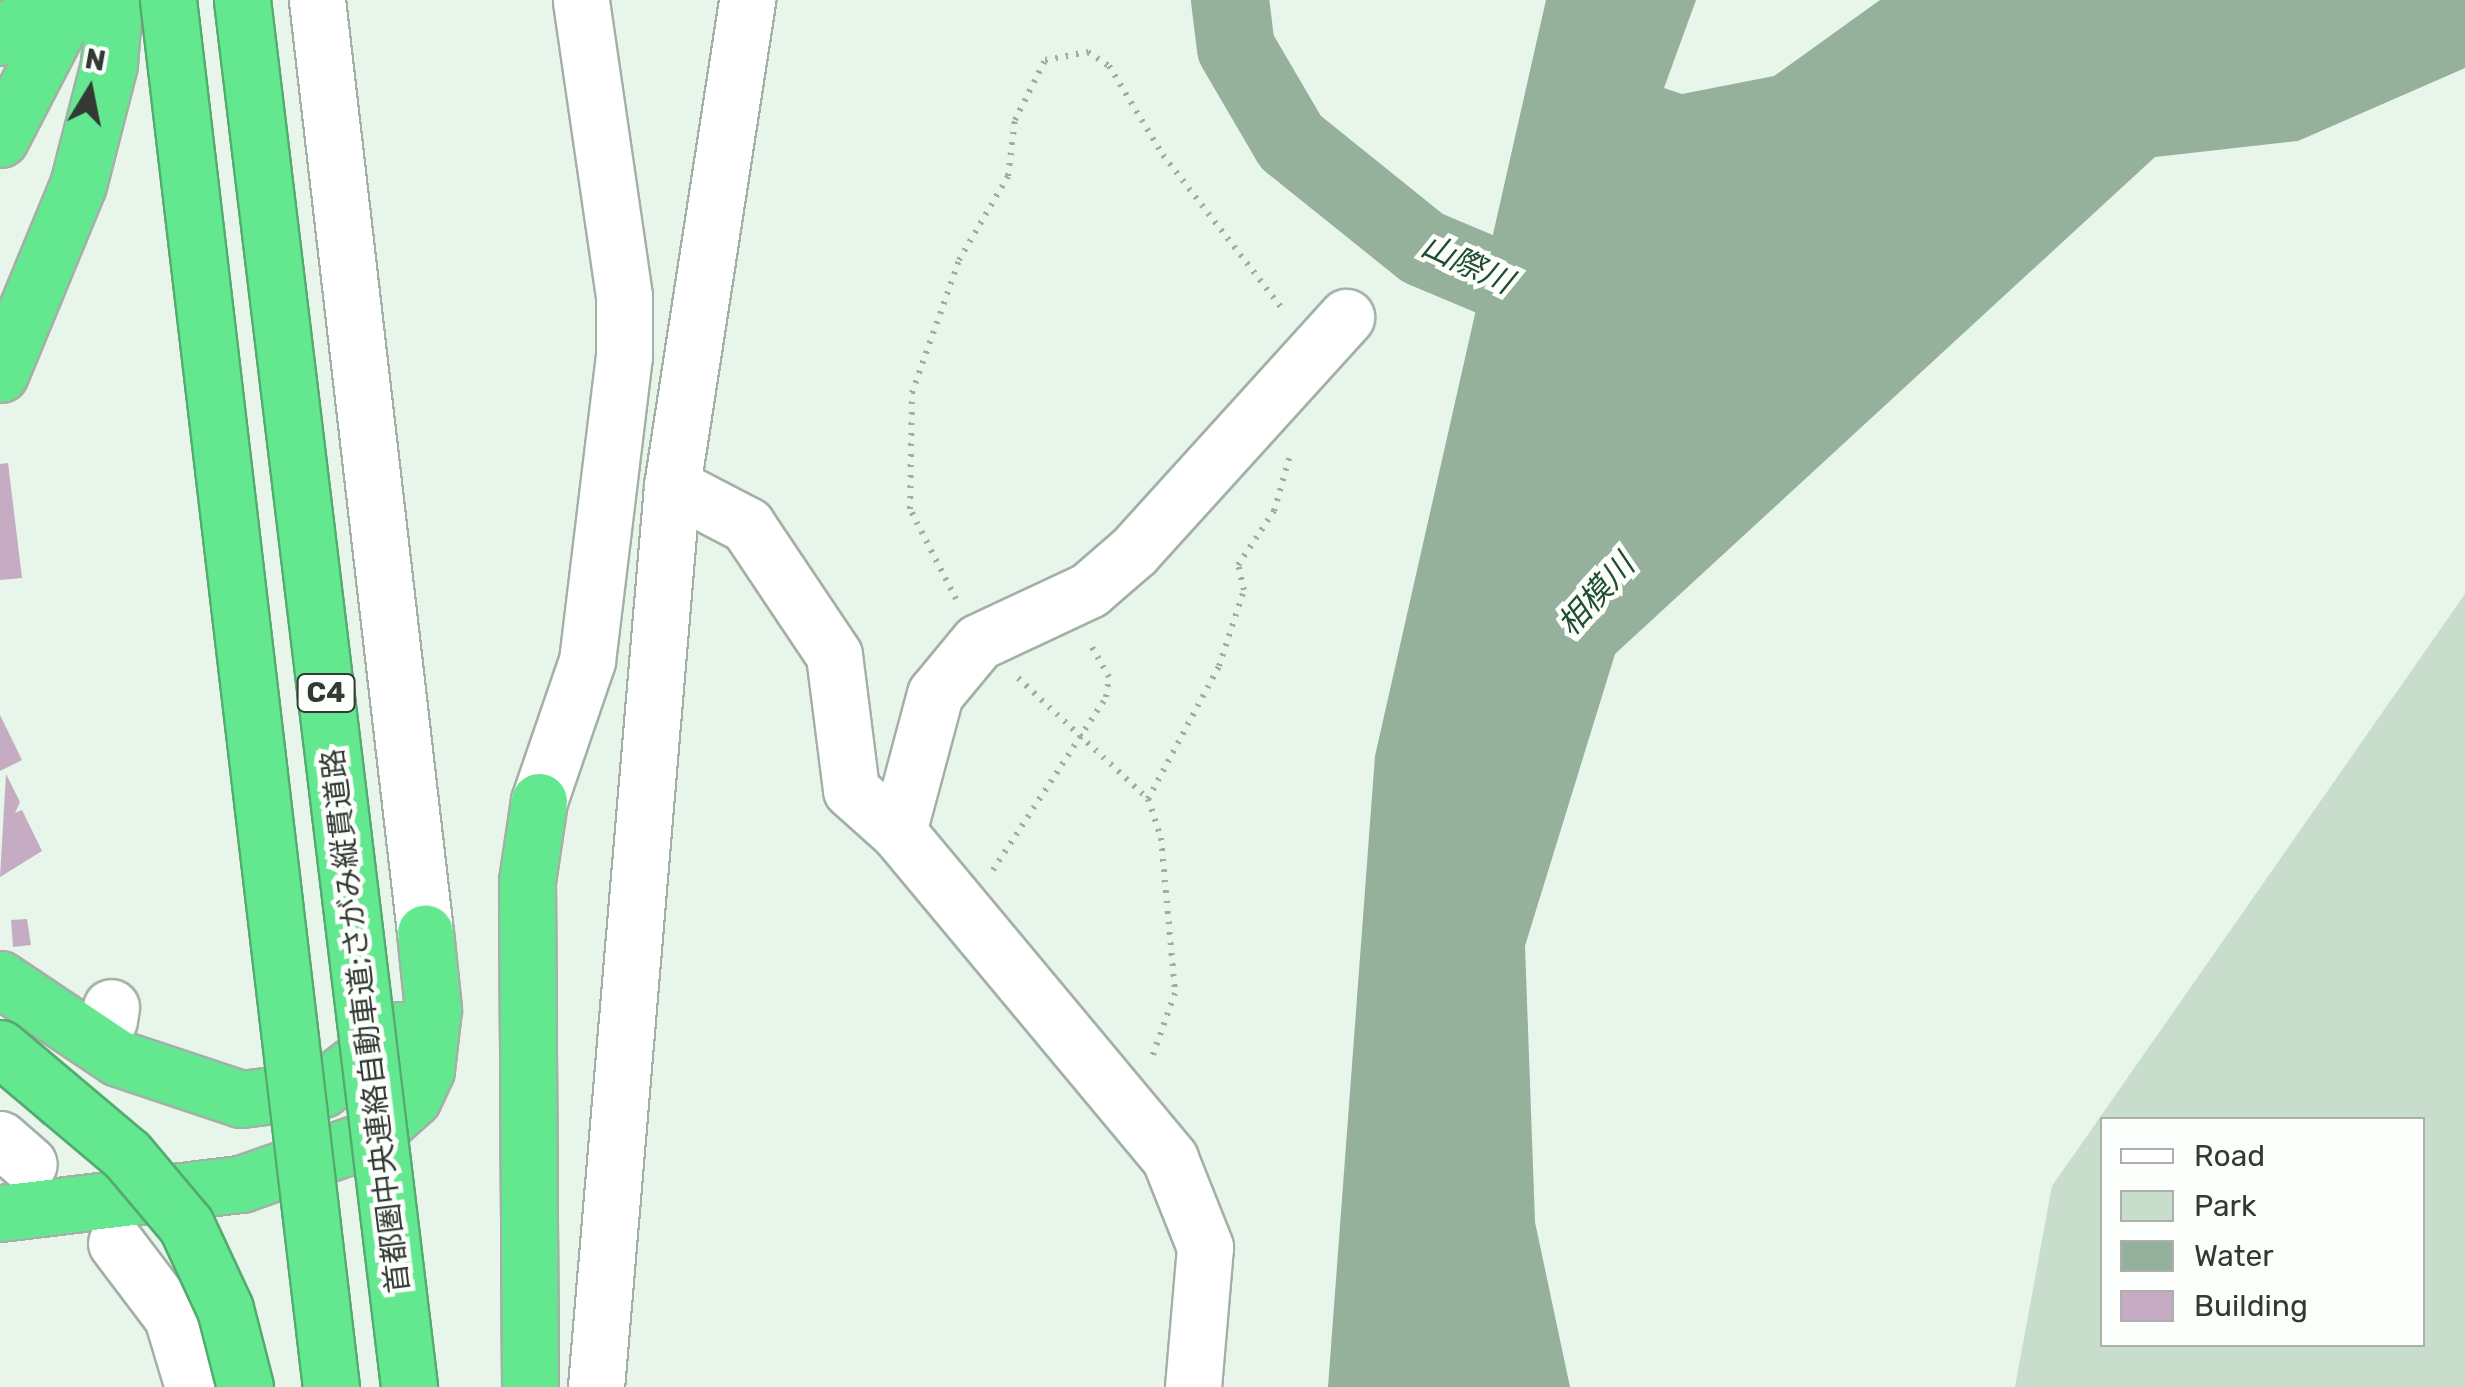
<!DOCTYPE html>
<meta charset="utf-8">
<style>
body{margin:0}
#map{position:relative;width:2465px;height:1387px;overflow:hidden;background:#e7f5ea;font-family:Rubik,"Noto Sans JP",sans-serif}
div>[style]{position:absolute}
[style*='--x']{left:calc(var(--x)*1px);top:calc(var(--y)*1px);width:calc(var(--w)*1px);rotate:calc(var(--a)*1deg)}
.green>*{inset:0;background:#c8ddcc}
.water>*{inset:0;background:#95b09b}
.river>*{height:78px;margin:-39px;padding:0 39px;transform-origin:39px;border-radius:39px;background:#95b09b}
.building>*{inset:0;background:#c5acc3}
.minor-tunnel>*{height:55px;margin-top:-27.5px;transform-origin:0;background:repeating-linear-gradient(90deg,#c3cfc6 0 55px,transparent 0 83px)}
.path>*{height:6px;margin-top:-3px;transform-origin:0;background:repeating-linear-gradient(90deg,#a1aca3 0 2.5px,transparent 0 10.5px)}
.roads{filter:drop-shadow(2px 0 #a3b0a6) drop-shadow(-2px 0 #a3b0a6) drop-shadow(0 2px #a3b0a6) drop-shadow(0 -2px #a3b0a6)}
.minor>*{height:55px;margin:-27.5px;padding:0 27.5px;transform-origin:27.5px;border-radius:27.5px;background:#fff}
.highway>*{height:55px;margin:-27.5px;padding:0 27.5px;transform-origin:27.5px;border-radius:27.5px;background:#64e88f}
.bridges{filter:drop-shadow(2px 0 #53ab6f) drop-shadow(-2px 0 #53ab6f) drop-shadow(0 2px #53ab6f) drop-shadow(0 -2px #53ab6f)}
.highway-bridge>*{height:55px;margin:-27.5px;padding:0 27.5px;transform-origin:27.5px;border-radius:27.5px;background:#64e88f}
span{translate:-50% -50%;white-space:nowrap;text-align:center;line-height:1.15;-webkit-text-stroke:9px #fcfffc;paint-order:stroke}
.shield-label span{padding:2px 8px;background:#fcfffc;border:2px solid;border-radius:8px;-webkit-text-stroke-width:0}
.shield-label{font-size:28px;color:#333934;font-weight:700}
.street-label{font-size:30px;color:#333934}
.water-label{font-size:32px;color:#214e2f;font-style:italic}
.legend{position:absolute;left:2100px;top:1117px;width:325px;height:230px;box-sizing:border-box;background:#fcfffc;border:2px solid #acb0ac;margin:0;padding:12px 18px;list-style:none;font-size:30px;color:#333934}
.legend li{display:flex;align-items:center;gap:20px;height:50px}
.legend b{width:50px;border:2px solid #acb0ac}
.north{position:absolute;left:40px;top:40px;width:100px;height:100px;-webkit-text-stroke:8px #fcfffc;paint-order:stroke;rotate:10deg;font-size:28px;font-weight:700;line-height:40px;text-align:center;color:#333934}
.north::after{content:'';display:block;margin:auto;width:35px;height:45px;background:#333934;clip-path:polygon(50% 0,100% 100%,50% 72%,0 100%)}
</style>
<div id="map">
<div class="green">
<div style="clip-path:polygon(evenodd,2465px 594px,2465px 1387px,2015px 1387px,2052px 1186px,2465px 594px,2102px 1120px,2422px 1120px,2422px 1344px,2102px 1344px,2102px 1120px)"></div>
</div>
<div class="water">
<div style="clip-path:polygon(1546px 0,1696px 0,1664px 88px,1682px 94px,1774px 76px,1880px 0,2465px 0,2465px 68px,2298px 141px,2155px 157px,1615px 654px,1525px 946px,1535px 1222px,1570px 1387px,1328px 1387px,1375px 756px)"></div>
</div>
<div class="river">
<div style="--x:1230;--y:0;--w:48;--a:82.9"></div>
<div style="--x:1236;--y:48;--w:109;--a:59.7"></div>
<div style="--x:1291;--y:142;--w:169;--a:38.8"></div>
<div style="--x:1423;--y:248;--w:124;--a:22.8"></div>
<div style="--x:1537;--y:296;--w:48;--a:87.6"></div>
</div>
<div class="building">
<div style="clip-path:polygon(8px 463px,22px 578px,0 580px,0 464px)"></div>
<div style="clip-path:polygon(0 715px,22px 760px,0 771px)"></div>
<div style="clip-path:polygon(6px 774px,20px 802px,15px 813px,22px 810px,42px 851px,0 877px)"></div>
<div style="clip-path:polygon(27px 919px,31px 945px,13px 947px,11px 920px)"></div>
</div>
<div class="minor-tunnel">
<div style="--x:24;--y:1106;--w:121;--a:-45.3"></div>
</div>
<div class="path">
<div style="--x:956;--y:599;--w:101;--a:-117.1"></div>
<div style="--x:910;--y:509;--w:116;--a:-89"></div>
<div style="--x:912;--y:393;--w:141;--a:-70.5"></div>
<div style="--x:959;--y:260;--w:97;--a:-59.7"></div>
<div style="--x:1008;--y:176;--w:56;--a:-82.9"></div>
<div style="--x:1015;--y:120;--w:67;--a:-63.4"></div>
<div style="--x:1045;--y:60;--w:44;--a:-10.5"></div>
<div style="--x:1088;--y:52;--w:25;--a:34"></div>
<div style="--x:1109;--y:66;--w:104;--a:58.8"></div>
<div style="--x:1163;--y:155;--w:199;--a:52.2"></div>
<div style="--x:1018;--y:678;--w:178;--a:42.9"></div>
<div style="--x:1148;--y:799;--w:41;--a:71.6"></div>
<div style="--x:1161;--y:838;--w:156;--a:84.8"></div>
<div style="--x:1175;--y:993;--w:71;--a:109.7"></div>
<div style="--x:1148;--y:799;--w:151;--a:-61.9"></div>
<div style="--x:1219;--y:666;--w:80;--a:-71.8"></div>
<div style="--x:1244;--y:590;--w:26;--a:-103"></div>
<div style="--x:1238;--y:565;--w:65;--a:-56.3"></div>
<div style="--x:1274;--y:511;--w:61;--a:-73.9"></div>
<div style="--x:993;--y:870;--w:207;--a:-56.8"></div>
<div style="--x:1106;--y:697;--w:20;--a:-81"></div>
<div style="--x:1109;--y:677;--w:40;--a:-119.7"></div>
</div>
<div class="roads">
<div class="minor">
<div style="--x:317;--y:0;--w:938;--a:83.39"></div>
<div style="--x:672;--y:486;--w:85;--a:27.5"></div>
<div style="--x:747;--y:525;--w:156;--a:56.2"></div>
<div style="--x:834;--y:655;--w:136;--a:82.8"></div>
<div style="--x:851;--y:790;--w:63;--a:41.8"></div>
<div style="--x:898;--y:832;--w:425;--a:50.2"></div>
<div style="--x:1170;--y:1159;--w:95;--a:68.3"></div>
<div style="--x:1205;--y:1247;--w:141;--a:94.9"></div>
<div style="--x:539;--y:801;--w:148;--a:-71.1"></div>
<div style="--x:587;--y:661;--w:306;--a:-83.1"></div>
<div style="--x:624;--y:357;--w:61;--a:-90"></div>
<div style="--x:624;--y:296;--w:299;--a:-98.3"></div>
<div style="--x:898;--y:832;--w:143;--a:-75"></div>
<div style="--x:935;--y:694;--w:67;--a:-50.4"></div>
<div style="--x:978;--y:642;--w:123;--a:-25.1"></div>
<div style="--x:1089;--y:590;--w:60;--a:-40.9"></div>
<div style="--x:1134;--y:551;--w:316;--a:-47.8"></div>
<div style="--x:109;--y:1020;--w:13;--a:-81"></div>
<div style="--x:0;--y:1139;--w:38;--a:41"></div>
<div style="--x:116;--y:1243;--w:93;--a:52.9"></div>
<div style="--x:172;--y:1317;--w:73;--a:73.3"></div>
<div style="--x:596;--y:1387;--w:904;--a:-85.18"></div>
<div style="--x:672;--y:486;--w:492;--a:-81.2"></div>
</div>
<div class="highway">
<div style="--x:0;--y:37;--w:61;--a:-37.6"></div>
<div style="--x:0;--y:139;--w:157;--a:-62.6"></div>
<div style="--x:0;--y:374;--w:204;--a:-67.6"></div>
<div style="--x:78;--y:185;--w:125;--a:-75.6"></div>
<div style="--x:109;--y:64;--w:64;--a:-85.5"></div>
<div style="--x:0;--y:979;--w:142;--a:33.8"></div>
<div style="--x:118;--y:1058;--w:130;--a:18.4"></div>
<div style="--x:241;--y:1099;--w:82;--a:-7"></div>
<div style="--x:322;--y:1089;--w:97;--a:-37.5"></div>
<div style="--x:0;--y:1213;--w:243;--a:-6.9"></div>
<div style="--x:241;--y:1184;--w:133;--a:-19.4"></div>
<div style="--x:366;--y:1140;--w:63;--a:-41.8"></div>
<div style="--x:413;--y:1098;--w:31;--a:-65"></div>
<div style="--x:426;--y:1070;--w:61;--a:-83.5"></div>
<div style="--x:433;--y:1009;--w:77;--a:-95.9"></div>
<div style="--x:530;--y:1387;--w:506;--a:-90.34"></div>
<div style="--x:527;--y:881;--w:81;--a:-81.5"></div>
</div>
</div>
<div class="bridges">
<div class="highway-bridge">
<div style="--x:168;--y:0;--w:1397;--a:83.3"></div>
<div style="--x:242;--y:0;--w:1397;--a:83.13"></div>
<div style="--x:0;--y:1048;--w:166;--a:40.1"></div>
<div style="--x:127;--y:1155;--w:92;--a:49.9"></div>
<div style="--x:186;--y:1225;--w:93;--a:65.1"></div>
<div style="--x:225;--y:1309;--w:81;--a:75.6"></div>
</div>
</div>
<div class="shield-label">
<span style="left:326px;top:693px">C4</span>
</div>
<div class="street-label">
<span style="left:366px;top:1021px;rotate:-97deg">首都圏中央連絡自動車道;さがみ縦貫道路</span>
</div>
<div class="water-label">
<span style="left:1467px;top:264px;rotate:25deg">山際川</span>
<span style="left:1596px;top:595px;rotate:-48deg">相模川</span>
</div>
<ul class="legend">
<li><b style="height:12px;background:#fff"></b>Road</li>
<li><b style="height:28px;background:#c8ddcc"></b>Park</li>
<li><b style="height:28px;background:#95b09b"></b>Water</li>
<li><b style="height:28px;background:#c5acc3"></b>Building</li>
</ul>
<div class="north">N</div>
</div>
